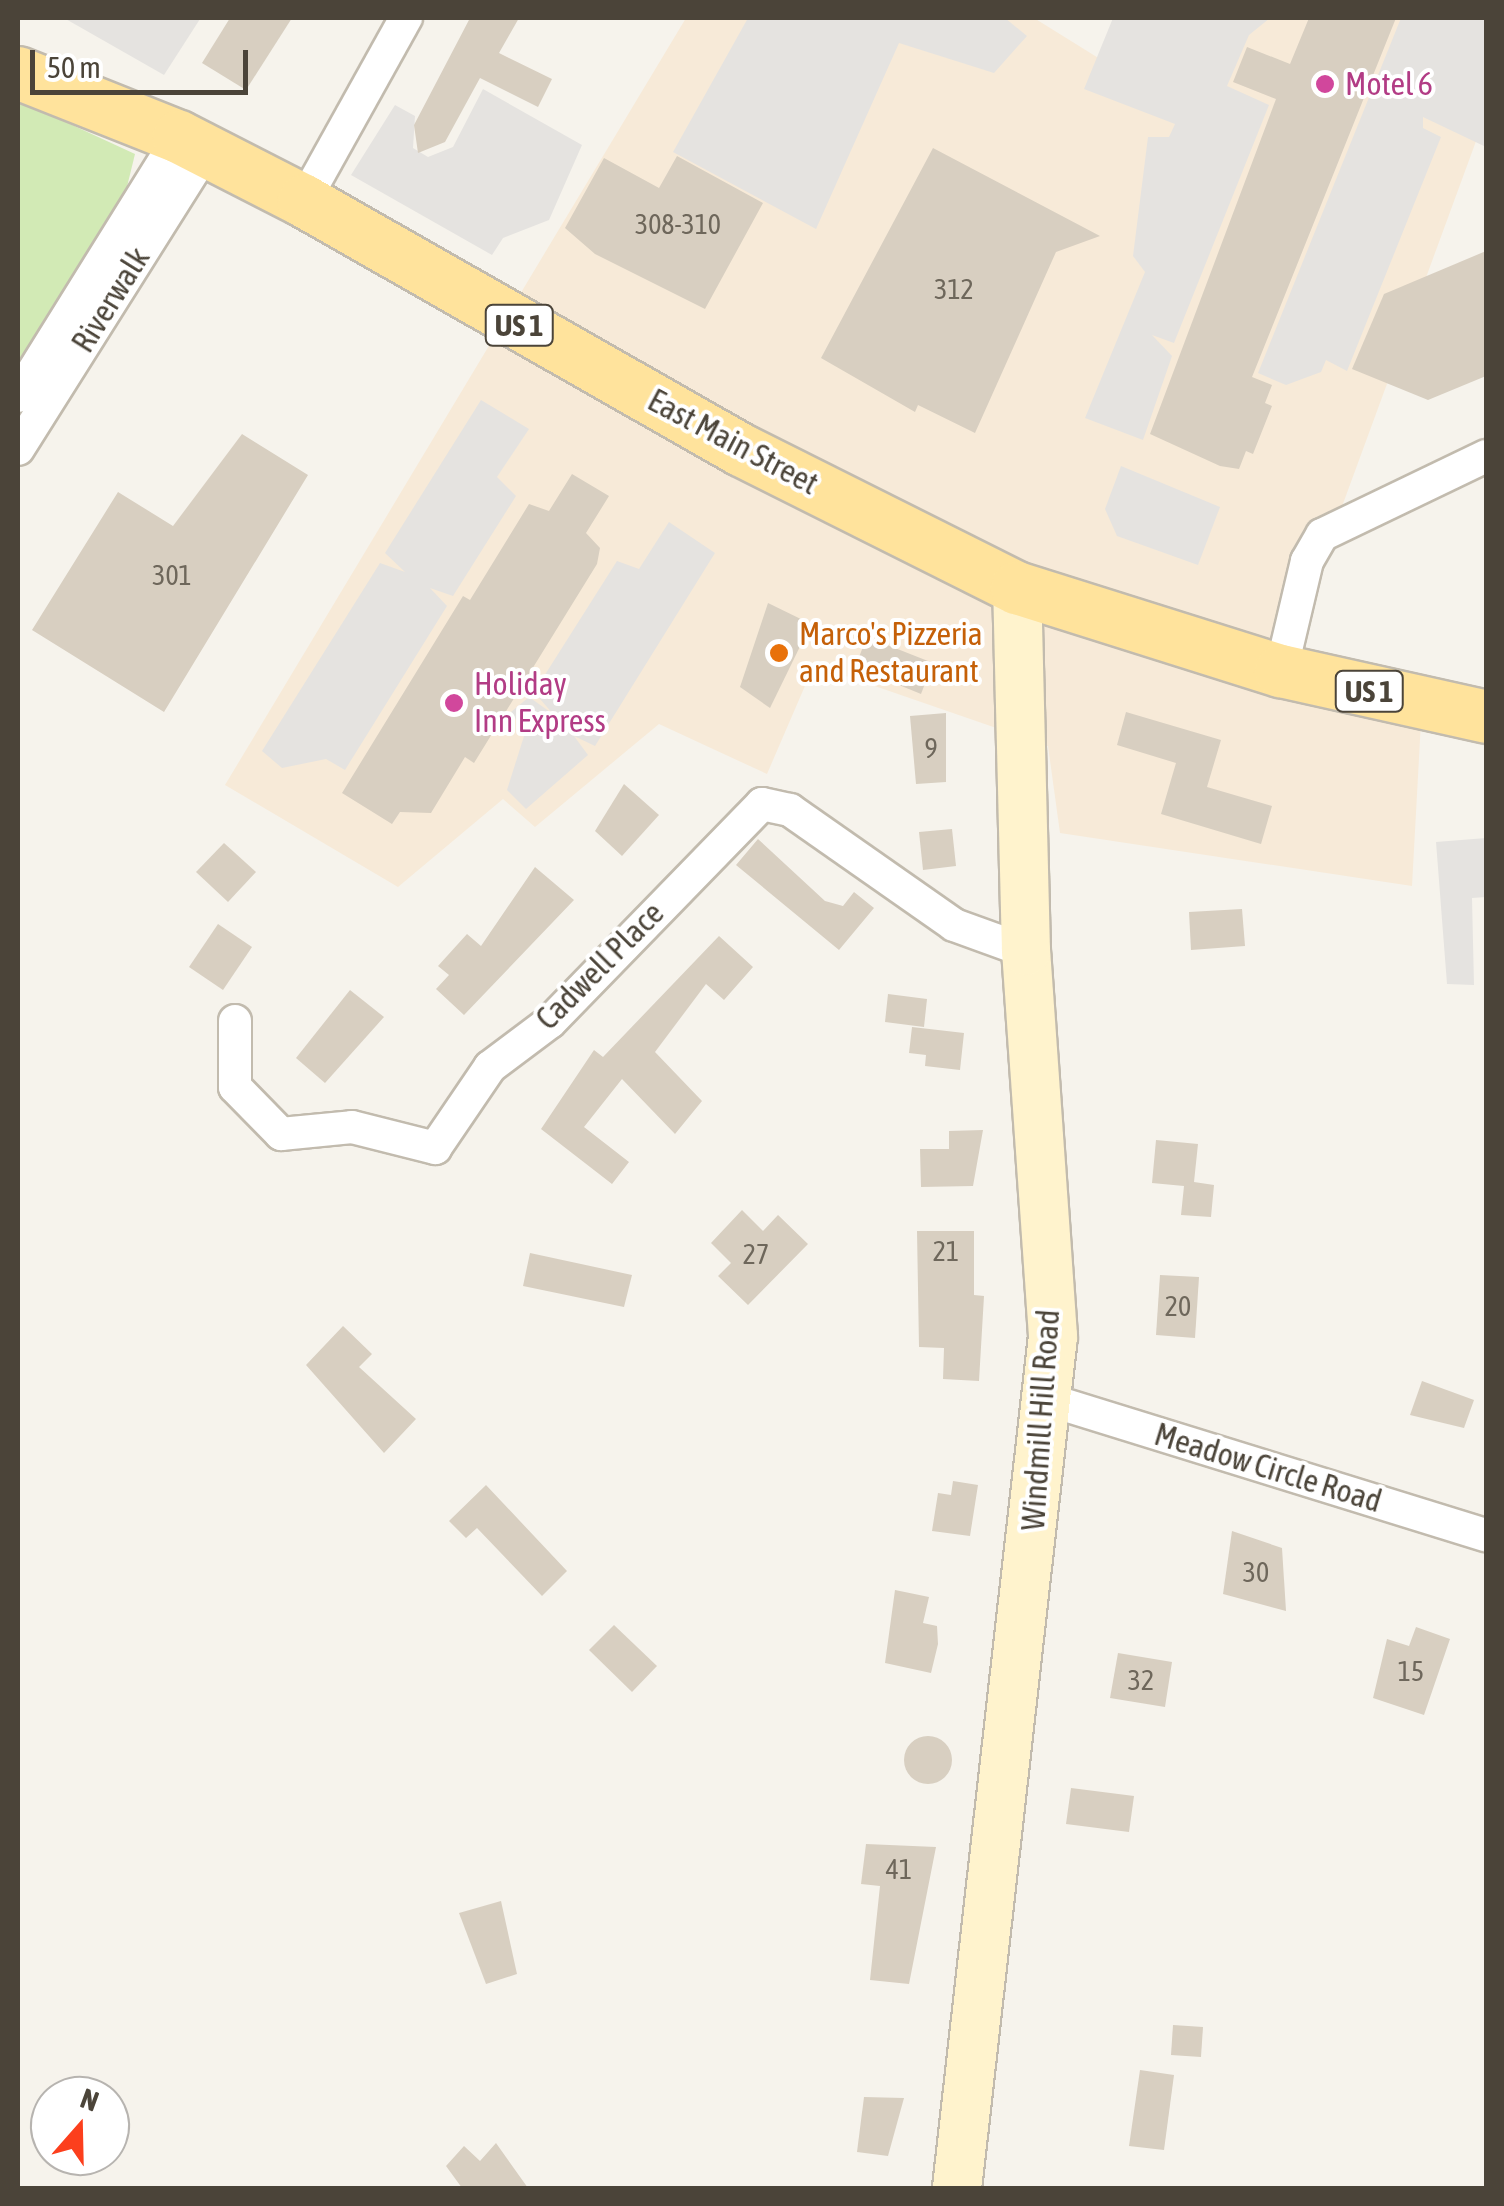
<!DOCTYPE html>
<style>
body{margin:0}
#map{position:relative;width:1504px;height:2206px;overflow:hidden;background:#f6f3ec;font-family:"Asap Condensed",sans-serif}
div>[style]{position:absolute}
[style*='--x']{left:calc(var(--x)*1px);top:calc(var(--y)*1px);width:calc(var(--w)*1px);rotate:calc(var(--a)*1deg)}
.commercial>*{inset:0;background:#f7ead8}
.green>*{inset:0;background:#d2eab5}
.parking>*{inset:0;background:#e5e3e0}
.building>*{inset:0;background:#d8cfc1}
.round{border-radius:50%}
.roads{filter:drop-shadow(2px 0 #c2bbae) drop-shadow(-2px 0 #c2bbae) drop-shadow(0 2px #c2bbae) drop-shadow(0 -2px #c2bbae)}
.street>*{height:32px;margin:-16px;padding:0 16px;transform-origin:16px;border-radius:16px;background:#fff}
.secondary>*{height:48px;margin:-24px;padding:0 24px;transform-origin:24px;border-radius:24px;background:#fff3cd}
.primary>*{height:52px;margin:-26px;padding:0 26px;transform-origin:26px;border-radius:26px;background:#ffe39c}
.dots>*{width:28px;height:28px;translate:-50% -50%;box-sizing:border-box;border:5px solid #fff;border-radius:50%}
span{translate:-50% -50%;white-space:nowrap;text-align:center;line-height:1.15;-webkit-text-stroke:8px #fff;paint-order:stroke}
.number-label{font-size:28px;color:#6e675b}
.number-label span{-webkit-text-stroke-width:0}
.shield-label span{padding:2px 8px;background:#fff;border:2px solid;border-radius:8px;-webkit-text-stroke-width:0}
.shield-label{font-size:30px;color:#4b4439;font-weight:700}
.hotel-label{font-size:32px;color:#b23c85}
.left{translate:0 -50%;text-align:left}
.street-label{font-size:32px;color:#4b4439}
.food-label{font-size:32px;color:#c56008}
.frame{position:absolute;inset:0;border:20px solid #4b4439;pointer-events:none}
.north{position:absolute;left:30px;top:2076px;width:100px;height:100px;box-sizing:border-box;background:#fff;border:2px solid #b7b4b0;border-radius:50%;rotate:20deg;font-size:28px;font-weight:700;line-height:40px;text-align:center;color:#4b4439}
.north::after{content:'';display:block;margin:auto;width:35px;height:45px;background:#fc3f1d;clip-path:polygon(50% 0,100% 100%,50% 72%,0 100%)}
.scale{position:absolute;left:30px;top:50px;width:218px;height:45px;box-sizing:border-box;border:5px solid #4b4439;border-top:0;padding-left:12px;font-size:30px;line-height:35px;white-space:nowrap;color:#4b4439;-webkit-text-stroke:8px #fff;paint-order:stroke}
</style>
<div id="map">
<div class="commercial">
<div style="clip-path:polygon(686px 18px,1034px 18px,1203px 123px,1244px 18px,1486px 18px,1486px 114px,1282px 670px,1422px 703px,1412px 886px,1060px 833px,1048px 746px,814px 665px,767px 774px,659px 724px,535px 827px,503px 799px,398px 887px,225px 785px)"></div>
</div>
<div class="green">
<div style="clip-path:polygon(18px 100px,135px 154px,124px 199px,18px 368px)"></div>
</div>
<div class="parking">
<div style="clip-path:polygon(64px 18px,199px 18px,200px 19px,164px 75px)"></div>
<div style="clip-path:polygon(748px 18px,1005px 18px,1027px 36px,994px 73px,899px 43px,816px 229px,673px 152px)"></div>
<div style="clip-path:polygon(1113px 18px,1270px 18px,1249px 35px,1227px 86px,1269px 105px,1174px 343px,1152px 335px,1172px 356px,1143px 440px,1085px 418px,1145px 272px,1133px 256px,1148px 137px,1169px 137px,1175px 124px,1084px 89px)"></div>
<div style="clip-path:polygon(1401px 18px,1486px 18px,1486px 147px,1423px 117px,1423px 128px,1441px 137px,1347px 371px,1326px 360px,1321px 372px,1286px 385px,1258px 373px)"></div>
<div style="clip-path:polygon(483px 89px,582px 145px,549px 220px,503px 238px,492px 255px,351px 175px,395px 105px,415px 116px,413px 148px,428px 157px,453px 147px)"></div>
<div style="clip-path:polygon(481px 400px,529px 429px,497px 477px,516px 496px,453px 596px,430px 588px,447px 606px,345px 770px,326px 759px,282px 768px,262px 751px,380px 563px,405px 572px,385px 553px)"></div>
<div style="clip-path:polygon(1121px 466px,1220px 507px,1198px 565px,1117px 536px,1105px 509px)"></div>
<div style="clip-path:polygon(669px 522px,715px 553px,595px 746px,574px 736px,588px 755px,526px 809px,507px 790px,525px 733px,511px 712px,529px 697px,553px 714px,534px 692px,617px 561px,639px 569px)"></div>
<div style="clip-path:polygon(1486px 838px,1486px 897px,1472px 898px,1474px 985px,1447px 984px,1436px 842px)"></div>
</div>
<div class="building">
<div style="clip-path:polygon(230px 18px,292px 18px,246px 90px,202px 63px)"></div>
<div style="clip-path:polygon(470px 18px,519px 18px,499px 53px,552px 79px,538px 107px,480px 78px,445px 142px,418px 153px,414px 125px)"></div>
<div style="clip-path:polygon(1309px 18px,1396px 18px,1252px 377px,1272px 385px,1265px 403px,1272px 406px,1253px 454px,1246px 451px,1239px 469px,1220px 466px,1150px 434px,1276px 99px,1233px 82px,1247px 47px,1290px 64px)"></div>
<div style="clip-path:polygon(933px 148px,1100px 236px,1056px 252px,975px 433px,918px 405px,915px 412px,821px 358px)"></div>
<div style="clip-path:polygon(677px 156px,763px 203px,705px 309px,595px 254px,565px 228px,604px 158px,659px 188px)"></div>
<div style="clip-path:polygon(1486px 251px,1486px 376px,1428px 400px,1352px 369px,1384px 294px)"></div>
<div style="clip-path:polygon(242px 434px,308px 475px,164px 712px,32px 630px,118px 492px,173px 526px)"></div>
<div style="clip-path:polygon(572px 474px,609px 496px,586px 533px,600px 548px,597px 564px,474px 763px,465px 757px,431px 813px,400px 812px,392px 824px,342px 793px,463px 596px,470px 600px,529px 504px,549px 511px)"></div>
<div style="clip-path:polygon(768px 603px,811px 624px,770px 708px,740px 687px)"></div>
<div style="clip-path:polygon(867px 637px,933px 663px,921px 694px,855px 667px)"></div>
<div style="clip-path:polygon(1126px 712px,1221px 740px,1207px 787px,1272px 806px,1261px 844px,1161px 814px,1176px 763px,1117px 745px)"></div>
<div style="clip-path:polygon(946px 713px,946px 782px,916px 784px,910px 716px)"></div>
<div style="clip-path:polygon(624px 784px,659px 815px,622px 856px,595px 831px)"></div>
<div style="clip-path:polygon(952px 829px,956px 866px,923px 870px,919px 832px)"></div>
<div style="clip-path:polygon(758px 839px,825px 901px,843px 906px,854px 892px,874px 908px,839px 950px,736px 865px)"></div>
<div style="clip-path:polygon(224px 843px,256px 872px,228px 902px,196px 872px)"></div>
<div style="clip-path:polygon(535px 867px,574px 900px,464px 1015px,436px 989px,449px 975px,438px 966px,467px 934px,481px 946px)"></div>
<div style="clip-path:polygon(1242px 909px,1245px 946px,1191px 950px,1189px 912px)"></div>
<div style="clip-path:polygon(218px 924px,252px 947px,223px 990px,189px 967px)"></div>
<div style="clip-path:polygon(719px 936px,753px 967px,724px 1000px,706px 984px,655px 1052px,702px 1101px,675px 1134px,622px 1079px,584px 1127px,629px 1162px,612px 1184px,541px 1129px,594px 1050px,603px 1057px)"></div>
<div style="clip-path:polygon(350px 990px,384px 1017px,325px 1083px,296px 1058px)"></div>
<div style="clip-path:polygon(888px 994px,927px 999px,924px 1027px,885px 1022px)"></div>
<div style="clip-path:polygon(912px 1027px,964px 1033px,960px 1070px,925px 1066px,926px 1055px,909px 1053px)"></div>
<div style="clip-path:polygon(983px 1130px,973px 1186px,921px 1187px,920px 1149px,949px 1149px,949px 1131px)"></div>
<div style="clip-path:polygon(1156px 1140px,1198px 1144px,1194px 1182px,1214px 1185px,1211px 1217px,1181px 1215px,1184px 1186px,1152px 1183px)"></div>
<div style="clip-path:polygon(742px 1210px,763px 1231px,778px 1215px,808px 1244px,748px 1305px,718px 1276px,731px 1263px,711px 1243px)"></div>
<div style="clip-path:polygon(917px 1231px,974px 1231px,974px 1295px,984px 1296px,979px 1381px,943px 1379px,944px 1348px,919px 1347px)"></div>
<div style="clip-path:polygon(530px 1253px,632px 1275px,624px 1307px,523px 1286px)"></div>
<div style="clip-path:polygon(1160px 1275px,1199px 1277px,1195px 1338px,1156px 1335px)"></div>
<div style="clip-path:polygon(343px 1326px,372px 1354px,359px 1367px,416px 1419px,384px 1453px,306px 1365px)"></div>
<div style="clip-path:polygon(1422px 1381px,1474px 1400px,1464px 1428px,1410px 1415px)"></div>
<div style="clip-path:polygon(953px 1481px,978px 1485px,970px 1536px,932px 1531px,938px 1493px,951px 1495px)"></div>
<div style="clip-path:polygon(486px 1485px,567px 1571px,542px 1596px,477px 1528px,466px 1538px,449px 1521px)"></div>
<div style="clip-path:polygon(1232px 1531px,1282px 1548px,1286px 1611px,1223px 1594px)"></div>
<div style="clip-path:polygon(895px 1590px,929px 1597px,923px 1623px,937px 1626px,938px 1644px,931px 1673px,885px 1663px)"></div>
<div style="clip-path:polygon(614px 1625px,657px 1666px,632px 1692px,589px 1650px)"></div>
<div style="clip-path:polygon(1416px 1627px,1450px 1639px,1424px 1715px,1373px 1698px,1387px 1639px,1409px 1646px)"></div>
<div style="clip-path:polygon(1118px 1653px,1172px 1662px,1165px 1707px,1110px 1698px)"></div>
<div class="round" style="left:904px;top:1736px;width:48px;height:48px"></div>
<div style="clip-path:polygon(1071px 1788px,1134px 1796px,1129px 1832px,1066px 1824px)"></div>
<div style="clip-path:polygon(866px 1844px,936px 1847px,909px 1984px,870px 1980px,880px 1886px,861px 1884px)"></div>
<div style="clip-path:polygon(501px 1901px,517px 1974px,486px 1984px,459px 1913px)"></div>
<div style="clip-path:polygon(1173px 2025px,1203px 2027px,1201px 2057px,1171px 2055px)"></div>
<div style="clip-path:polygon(1140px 2070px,1174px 2075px,1164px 2150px,1129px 2146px)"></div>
<div style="clip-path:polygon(864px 2097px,904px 2098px,888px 2156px,857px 2152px)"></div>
<div style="clip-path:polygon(496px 2143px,528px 2188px,462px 2188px,446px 2166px,464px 2146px,480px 2161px)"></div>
</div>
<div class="roads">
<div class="street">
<div style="--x:304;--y:201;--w:210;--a:-60.9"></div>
<div style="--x:18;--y:396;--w:305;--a:-58.1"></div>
<div style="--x:18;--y:449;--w:352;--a:-57.8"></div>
<div style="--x:1281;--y:671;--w:113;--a:-76.7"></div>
<div style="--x:1307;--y:561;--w:30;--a:-60"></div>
<div style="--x:1322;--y:535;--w:182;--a:-25.7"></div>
<div style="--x:235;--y:1021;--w:66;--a:90"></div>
<div style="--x:235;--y:1087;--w:66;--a:45.6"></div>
<div style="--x:281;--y:1134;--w:71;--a:-5.6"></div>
<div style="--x:352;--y:1127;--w:86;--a:14.2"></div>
<div style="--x:435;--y:1148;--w:98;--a:-55.8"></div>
<div style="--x:490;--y:1067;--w:75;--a:-36.9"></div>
<div style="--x:550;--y:1022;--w:304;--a:-45.8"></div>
<div style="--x:762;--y:804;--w:29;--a:12"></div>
<div style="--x:790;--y:810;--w:200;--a:35"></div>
<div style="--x:954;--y:925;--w:77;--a:19.9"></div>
<div style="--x:1049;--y:1400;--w:457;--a:17.2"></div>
</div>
<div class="secondary">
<div style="--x:957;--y:2188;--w:857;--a:-83.57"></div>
<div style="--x:1053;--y:1336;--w:386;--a:-94"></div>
<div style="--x:1026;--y:951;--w:363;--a:-91.4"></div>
</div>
<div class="primary">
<div style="--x:18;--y:73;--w:173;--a:21.7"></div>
<div style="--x:179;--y:137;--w:140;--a:27.1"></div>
<div style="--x:304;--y:201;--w:503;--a:29.67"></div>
<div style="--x:741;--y:450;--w:309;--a:26.6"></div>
<div style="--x:1017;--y:588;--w:277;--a:17.5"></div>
<div style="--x:1281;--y:671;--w:210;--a:12.6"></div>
</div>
</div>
<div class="dots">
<div style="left:1325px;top:84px;background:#d1479c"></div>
<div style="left:779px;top:653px;background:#e8710a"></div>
<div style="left:454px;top:703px;background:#d1479c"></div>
</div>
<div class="number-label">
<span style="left:678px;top:224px">308-310</span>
<span style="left:954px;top:289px">312</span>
<span style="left:172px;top:575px">301</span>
<span style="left:931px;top:748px">9</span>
<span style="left:946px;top:1251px">21</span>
<span style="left:756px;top:1254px">27</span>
<span style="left:1178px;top:1306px">20</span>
<span style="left:1256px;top:1572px">30</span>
<span style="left:1411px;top:1671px">15</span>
<span style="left:1141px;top:1680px">32</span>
<span style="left:899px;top:1869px">41</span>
</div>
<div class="shield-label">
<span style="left:519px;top:325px">US 1</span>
<span style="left:1369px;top:691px">US 1</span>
</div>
<div class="hotel-label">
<span class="left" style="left:1345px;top:84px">Motel 6</span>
<span class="left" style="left:474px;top:703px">Holiday<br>Inn Express</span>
</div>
<div class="street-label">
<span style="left:111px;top:300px;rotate:-58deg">Riverwalk</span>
<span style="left:733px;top:442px;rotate:28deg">East Main Street</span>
<span style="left:600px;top:966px;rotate:-45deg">Cadwell Place</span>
<span style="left:1041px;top:1420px;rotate:-86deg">Windmill Hill Road</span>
<span style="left:1268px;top:1468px;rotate:17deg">Meadow Circle Road</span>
</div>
<div class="food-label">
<span class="left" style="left:799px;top:653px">Marco's Pizzeria<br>and Restaurant</span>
</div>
<div class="frame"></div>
<div class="north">N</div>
<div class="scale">50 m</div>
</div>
